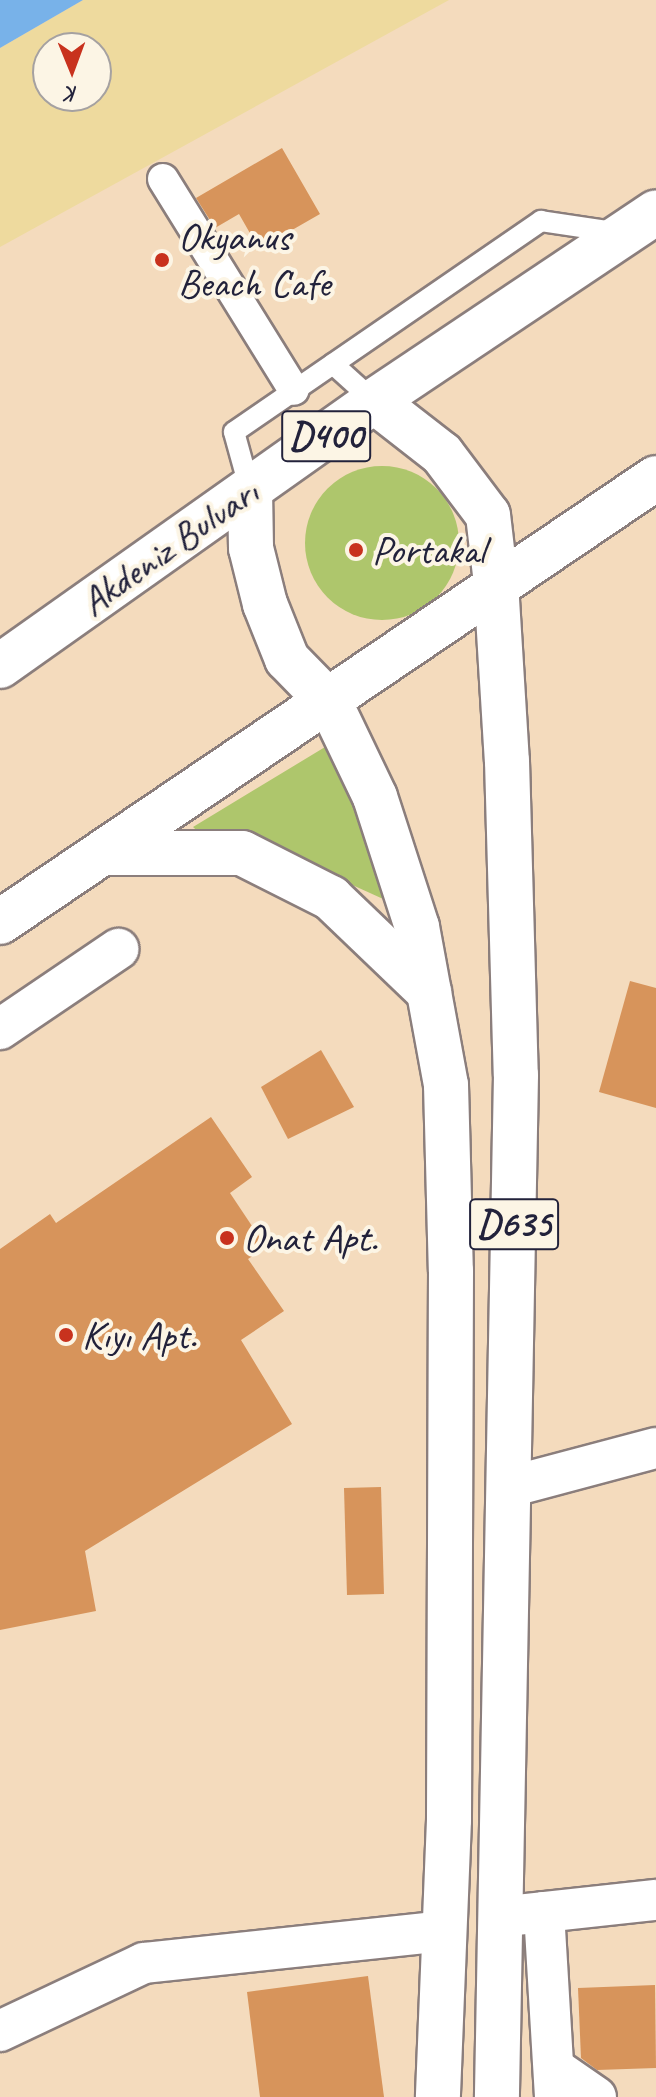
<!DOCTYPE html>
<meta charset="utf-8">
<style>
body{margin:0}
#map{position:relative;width:656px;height:2097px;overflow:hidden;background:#f4dbbd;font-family:Caveat,sans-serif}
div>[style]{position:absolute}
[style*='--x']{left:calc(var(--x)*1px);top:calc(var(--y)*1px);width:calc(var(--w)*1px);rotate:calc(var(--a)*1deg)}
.green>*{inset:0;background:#aec66c}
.round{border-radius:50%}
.sand>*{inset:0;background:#eeda9e}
.water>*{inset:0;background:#78b2e9}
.building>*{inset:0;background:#d7945b}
.roads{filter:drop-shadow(2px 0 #8b7e7c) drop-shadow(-2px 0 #8b7e7c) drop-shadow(0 2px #8b7e7c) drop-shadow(0 -2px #8b7e7c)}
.service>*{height:20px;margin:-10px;padding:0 10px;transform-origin:10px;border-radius:10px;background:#fff}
.pedestrian>*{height:30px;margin:-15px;padding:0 15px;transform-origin:15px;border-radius:15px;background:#fff}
.minor>*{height:40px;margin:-20px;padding:0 20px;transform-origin:20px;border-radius:20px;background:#fff}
.trunk>*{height:44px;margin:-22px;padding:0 22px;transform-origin:22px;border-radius:22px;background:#fff}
.dots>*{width:22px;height:22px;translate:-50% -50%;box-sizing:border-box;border:4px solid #fcf5e5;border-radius:50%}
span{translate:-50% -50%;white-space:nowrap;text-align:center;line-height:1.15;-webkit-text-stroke:8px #fcf5e5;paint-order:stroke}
.shield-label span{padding:2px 6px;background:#fcf5e5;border:2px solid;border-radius:6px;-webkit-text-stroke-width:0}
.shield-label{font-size:38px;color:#22223b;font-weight:700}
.poi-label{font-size:40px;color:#22223b}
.left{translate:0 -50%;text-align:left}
.street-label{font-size:40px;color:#22223b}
.north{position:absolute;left:32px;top:32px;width:80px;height:80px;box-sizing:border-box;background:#fcf5e5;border:2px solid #a5a1a1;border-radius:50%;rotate:179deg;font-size:22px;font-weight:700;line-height:32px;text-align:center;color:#22223b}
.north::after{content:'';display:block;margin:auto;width:28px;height:36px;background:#c8321e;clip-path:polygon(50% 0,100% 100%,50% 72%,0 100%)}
</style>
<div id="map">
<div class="green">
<div class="round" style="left:305px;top:466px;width:154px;height:154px"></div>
<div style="clip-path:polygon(330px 744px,352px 782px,392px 903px,306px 864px,205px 838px,193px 827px)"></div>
</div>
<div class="sand">
<div style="clip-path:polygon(evenodd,83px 0,449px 0,0 247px,0 48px,83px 0,48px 48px,96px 48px,96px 96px,48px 96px,48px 48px)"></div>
</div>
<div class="water">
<div style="clip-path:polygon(0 0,83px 0,0 48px)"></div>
</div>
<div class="building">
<div style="clip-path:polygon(282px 148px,320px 214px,259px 249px,239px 214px,215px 228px,196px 198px)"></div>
<div style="clip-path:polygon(630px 981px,656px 988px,656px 1108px,599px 1092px)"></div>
<div style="clip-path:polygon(321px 1050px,354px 1107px,288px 1139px,261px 1087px)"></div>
<div style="clip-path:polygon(211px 1117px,252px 1177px,230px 1193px,266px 1247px,248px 1259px,284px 1311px,241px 1340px,292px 1424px,85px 1551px,96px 1611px,0 1630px,0 1249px,50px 1214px,56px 1223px)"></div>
<div style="clip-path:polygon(381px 1487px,384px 1594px,347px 1595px,344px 1488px)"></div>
<div style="clip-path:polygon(368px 1976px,384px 2097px,260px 2097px,247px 1992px)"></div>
<div style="clip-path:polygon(655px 1985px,656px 2068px,597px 2070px,581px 2058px,578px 1988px)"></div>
</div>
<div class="roads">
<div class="service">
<div style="--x:333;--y:364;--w:55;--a:42.1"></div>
<div style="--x:250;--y:490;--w:60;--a:-105.4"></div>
<div style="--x:234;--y:432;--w:373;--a:-34.5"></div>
<div style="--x:541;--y:221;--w:75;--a:8.5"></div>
</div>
<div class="pedestrian">
<div style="--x:163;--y:179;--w:248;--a:58.2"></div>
</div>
<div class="minor">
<div style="--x:0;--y:1029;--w:143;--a:-34.1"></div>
<div style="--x:509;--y:1487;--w:152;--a:-14.9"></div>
<div style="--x:544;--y:1912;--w:185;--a:86.6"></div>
<div style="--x:517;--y:1915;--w:140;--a:-6.2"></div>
<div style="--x:0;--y:2031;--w:159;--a:-25.3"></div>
<div style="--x:144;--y:1963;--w:302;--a:-6.1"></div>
<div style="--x:554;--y:2068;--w:51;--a:34.6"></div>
</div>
<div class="trunk">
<div style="--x:374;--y:401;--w:86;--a:37.9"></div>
<div style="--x:442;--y:454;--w:76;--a:53"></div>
<div style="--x:488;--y:515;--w:68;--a:83.3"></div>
<div style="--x:496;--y:583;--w:178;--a:86.5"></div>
<div style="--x:507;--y:761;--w:314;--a:88.4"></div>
<div style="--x:516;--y:1075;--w:1022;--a:91.07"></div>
<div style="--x:250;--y:490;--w:58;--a:89"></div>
<div style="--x:251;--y:548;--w:58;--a:76"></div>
<div style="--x:265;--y:604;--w:59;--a:68.2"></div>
<div style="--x:287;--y:659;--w:62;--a:45.7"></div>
<div style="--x:330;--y:703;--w:104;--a:64.4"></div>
<div style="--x:375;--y:797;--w:137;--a:72.1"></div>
<div style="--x:417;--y:927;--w:161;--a:79.6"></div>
<div style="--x:446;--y:1085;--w:186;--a:88.5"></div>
<div style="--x:451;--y:1271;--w:549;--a:90.21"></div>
<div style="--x:449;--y:1820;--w:277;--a:92.3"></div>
<div style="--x:0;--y:666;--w:458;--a:-35.3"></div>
<div style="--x:374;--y:401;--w:339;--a:-33.8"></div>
<div style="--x:109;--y:853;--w:133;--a:0"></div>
<div style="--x:242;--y:853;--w:100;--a:26.8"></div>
<div style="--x:331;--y:898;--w:136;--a:43.8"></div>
<div style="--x:0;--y:922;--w:792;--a:-34.09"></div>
</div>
</div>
<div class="dots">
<div style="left:162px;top:260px;background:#c8321e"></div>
<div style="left:356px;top:550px;background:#c8321e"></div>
<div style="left:227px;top:1238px;background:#c8321e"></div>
<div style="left:66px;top:1335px;background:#c8321e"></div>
</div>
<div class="shield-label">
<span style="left:326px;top:436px">D400</span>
<span style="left:514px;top:1224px">D635</span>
</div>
<div class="poi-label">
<span class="left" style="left:178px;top:260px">Okyanus<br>Beach Cafe</span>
<span class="left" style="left:372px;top:550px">Portakal</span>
<span class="left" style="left:243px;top:1238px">Onat Apt.</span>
<span class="left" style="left:82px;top:1335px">Kıyı Apt.</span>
</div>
<div class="street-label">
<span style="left:169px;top:547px;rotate:-35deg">Akdeniz Bulvarı</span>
</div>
<div class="north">K</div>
</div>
